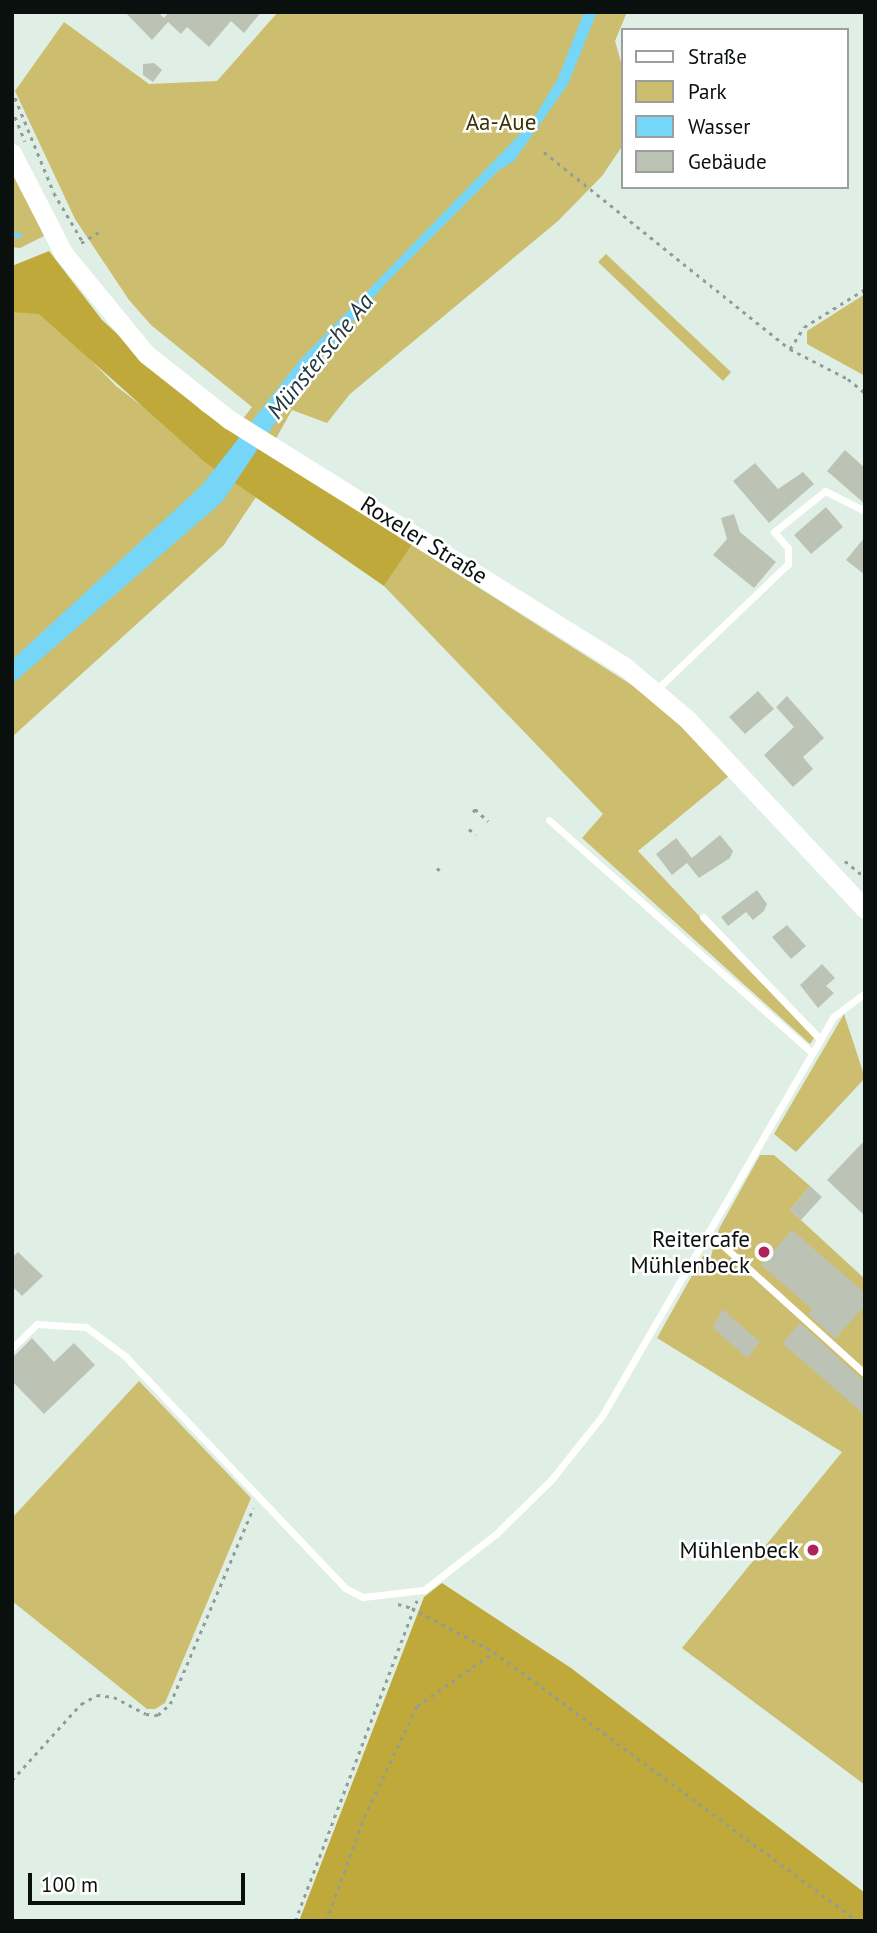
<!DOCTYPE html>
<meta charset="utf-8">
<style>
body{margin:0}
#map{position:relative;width:877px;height:1933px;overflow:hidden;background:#dfefe6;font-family:"PT Sans",sans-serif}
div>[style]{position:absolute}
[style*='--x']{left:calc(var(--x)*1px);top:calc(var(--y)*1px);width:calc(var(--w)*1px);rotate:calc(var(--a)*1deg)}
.green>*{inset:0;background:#cdbd6e}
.forest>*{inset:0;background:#bfa93b}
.water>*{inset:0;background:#75d6f8}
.stream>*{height:4.5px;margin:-2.25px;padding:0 2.25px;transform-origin:2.25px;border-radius:2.25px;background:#75d6f8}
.building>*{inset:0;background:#bcc3b5}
.path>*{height:2.5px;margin-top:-1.25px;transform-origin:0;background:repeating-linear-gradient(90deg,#919d96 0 3.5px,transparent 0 8.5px)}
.service>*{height:7px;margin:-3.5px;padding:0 3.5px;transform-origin:3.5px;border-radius:3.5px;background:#fff}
.secondary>*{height:19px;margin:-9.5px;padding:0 9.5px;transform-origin:9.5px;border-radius:9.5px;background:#fff}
.dots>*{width:19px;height:19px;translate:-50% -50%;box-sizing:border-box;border:4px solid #fff;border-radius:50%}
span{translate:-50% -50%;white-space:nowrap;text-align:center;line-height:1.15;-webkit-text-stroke:5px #fff;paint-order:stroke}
.park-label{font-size:23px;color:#3b3202}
.street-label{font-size:23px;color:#0a100d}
.poi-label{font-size:23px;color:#0a100d}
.right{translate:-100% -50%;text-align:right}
.water-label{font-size:24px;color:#223840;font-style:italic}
.frame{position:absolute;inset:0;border:14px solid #0a100d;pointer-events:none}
.legend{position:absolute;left:621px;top:28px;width:228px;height:161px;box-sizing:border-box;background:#fff;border:2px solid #9d9f9e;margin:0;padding:9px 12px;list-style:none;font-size:21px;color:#0a100d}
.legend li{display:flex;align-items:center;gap:14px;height:35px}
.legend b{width:35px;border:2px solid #9d9f9e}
.scale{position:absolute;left:28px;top:1873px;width:217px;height:32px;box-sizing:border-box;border:4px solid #0a100d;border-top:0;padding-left:9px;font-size:21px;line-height:24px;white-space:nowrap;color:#0a100d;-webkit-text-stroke:5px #fff;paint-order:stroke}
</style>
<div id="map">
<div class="green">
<div style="clip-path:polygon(278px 12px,627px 12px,615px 41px,623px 69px,623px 145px,602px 176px,558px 221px,350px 394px,327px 423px,292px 410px,256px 474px,266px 482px,224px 545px,12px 737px,12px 310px,46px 314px,116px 386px,212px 459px,252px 407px,151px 325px,129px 300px,75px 219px,15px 91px,64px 22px,149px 84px,217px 81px)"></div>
<div style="clip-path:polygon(12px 162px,44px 236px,20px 248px,12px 247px)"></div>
<div style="clip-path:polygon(606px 254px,731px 372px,723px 381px,598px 262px)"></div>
<div style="clip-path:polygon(865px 294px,865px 376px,807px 344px,807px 331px)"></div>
<div style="clip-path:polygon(412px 545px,657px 701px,729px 776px,638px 851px,814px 1038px,810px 1044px,582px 838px,603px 814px,384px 586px)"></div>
<div style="clip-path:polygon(844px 1014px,865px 1078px,796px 1152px,774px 1134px)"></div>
<div style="clip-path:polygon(760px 1155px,774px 1155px,810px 1186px,790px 1210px,865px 1279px,865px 1785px,682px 1648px,842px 1452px,657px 1338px,703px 1256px,711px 1256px,719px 1229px)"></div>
<div style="clip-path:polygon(139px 1381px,251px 1498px,165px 1703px,155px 1709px,147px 1709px,12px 1601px,12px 1518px)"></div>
</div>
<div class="forest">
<div style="clip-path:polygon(49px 251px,102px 320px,202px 411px,412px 545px,384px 586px,206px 463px,39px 314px,12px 312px,12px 266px)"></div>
<div style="clip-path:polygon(442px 1583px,571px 1668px,865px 1893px,865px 1921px,299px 1921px,424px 1597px)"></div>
</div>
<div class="water">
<div style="clip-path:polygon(584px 12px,597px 12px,568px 84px,514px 161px,499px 170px,386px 283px,310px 371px,222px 502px,12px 684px,12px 660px,202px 485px,299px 361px,531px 123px,558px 78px)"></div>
</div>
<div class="stream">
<div style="--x:12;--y:234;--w:7;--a:8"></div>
</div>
<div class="building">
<div style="clip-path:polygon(125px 12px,158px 12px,164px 18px,169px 12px,261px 12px,244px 33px,231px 21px,209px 47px,187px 27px,181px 34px,168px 22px,152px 40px)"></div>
<div style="clip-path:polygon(154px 63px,162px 70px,153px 82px,143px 75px,143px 64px)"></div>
<div style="clip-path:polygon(845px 450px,865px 468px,865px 504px,827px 471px)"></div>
<div style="clip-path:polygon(755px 463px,778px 489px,803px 472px,814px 484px,769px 523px,733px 481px)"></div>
<div style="clip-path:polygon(826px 507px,843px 527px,811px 554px,794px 535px)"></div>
<div style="clip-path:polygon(734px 514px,740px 532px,776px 562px,754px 588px,713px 555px,727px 539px,721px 518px)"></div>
<div style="clip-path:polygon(865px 537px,865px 575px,846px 560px)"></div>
<div style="clip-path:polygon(758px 691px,774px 709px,745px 734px,729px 717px)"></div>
<div style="clip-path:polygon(787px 696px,824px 738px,803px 757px,813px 769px,793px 787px,764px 755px,794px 727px,776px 707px)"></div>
<div style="clip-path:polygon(720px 835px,733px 851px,730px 858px,699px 878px,687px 863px,672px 875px,656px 854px,676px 838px,692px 858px)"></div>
<div style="clip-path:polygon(757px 890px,767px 904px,764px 911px,753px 920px,746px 912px,728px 926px,721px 917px)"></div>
<div style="clip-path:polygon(787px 925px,806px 946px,791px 959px,772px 937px)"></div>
<div style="clip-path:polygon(822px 964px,835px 978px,826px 986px,834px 993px,818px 1008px,800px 985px)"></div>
<div style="clip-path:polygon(865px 1140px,865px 1216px,827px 1180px)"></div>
<div style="clip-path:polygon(810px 1186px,822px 1197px,801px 1220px,790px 1210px)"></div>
<div style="clip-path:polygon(792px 1230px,865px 1293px,865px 1305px,835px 1339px,808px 1314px,812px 1309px,761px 1265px)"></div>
<div style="clip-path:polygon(18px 1252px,43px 1276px,22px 1296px,12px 1286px,12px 1258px)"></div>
<div style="clip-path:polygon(722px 1309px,760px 1342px,747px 1358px,713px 1328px)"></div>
<div style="clip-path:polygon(800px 1323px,865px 1382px,865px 1415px,782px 1343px)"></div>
<div style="clip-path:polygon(32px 1338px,54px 1362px,74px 1343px,95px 1365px,44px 1414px,12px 1381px,12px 1358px)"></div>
</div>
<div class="path">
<div style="--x:12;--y:90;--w:111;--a:67.8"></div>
<div style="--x:54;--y:193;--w:57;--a:59.4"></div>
<div style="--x:12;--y:109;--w:35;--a:68"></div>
<div style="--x:544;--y:152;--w:315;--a:38.7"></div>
<div style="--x:790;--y:349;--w:65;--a:27.3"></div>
<div style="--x:848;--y:379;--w:22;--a:39"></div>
<div style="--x:81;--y:243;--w:22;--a:-32"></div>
<div style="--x:790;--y:349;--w:26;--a:-58"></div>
<div style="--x:804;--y:327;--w:72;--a:-31.9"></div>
<div style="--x:473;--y:812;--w:4;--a:-56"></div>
<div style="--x:475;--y:809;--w:18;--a:43"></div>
<div style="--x:469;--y:829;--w:9;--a:41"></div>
<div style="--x:845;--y:861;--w:26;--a:39"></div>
<div style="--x:437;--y:868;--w:8;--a:40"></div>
<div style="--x:398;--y:1604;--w:15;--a:16"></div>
<div style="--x:412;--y:1608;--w:93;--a:28.2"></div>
<div style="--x:494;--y:1652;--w:453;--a:36.5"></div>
<div style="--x:12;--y:1780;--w:103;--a:-47.8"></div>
<div style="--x:81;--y:1704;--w:18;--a:-29"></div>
<div style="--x:97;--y:1695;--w:17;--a:7"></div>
<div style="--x:114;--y:1697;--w:36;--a:28"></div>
<div style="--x:146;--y:1714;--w:12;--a:5"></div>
<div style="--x:158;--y:1715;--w:16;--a:-43"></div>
<div style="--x:170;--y:1704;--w:213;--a:-67"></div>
<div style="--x:295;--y:1921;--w:343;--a:-69.2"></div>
<div style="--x:326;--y:1921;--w:111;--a:-69.9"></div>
<div style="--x:364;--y:1817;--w:123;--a:-64.5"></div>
<div style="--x:417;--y:1706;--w:94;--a:-35"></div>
</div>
<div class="service">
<div style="--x:655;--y:691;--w:184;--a:-43.7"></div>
<div style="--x:788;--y:564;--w:16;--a:-90"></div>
<div style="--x:788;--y:548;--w:21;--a:-131"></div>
<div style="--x:774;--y:532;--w:65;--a:-38.8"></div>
<div style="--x:825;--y:491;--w:45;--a:26.6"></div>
<div style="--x:549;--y:820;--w:351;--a:41.5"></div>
<div style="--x:703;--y:917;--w:169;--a:46.2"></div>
<div style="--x:708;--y:1232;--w:212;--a:42.1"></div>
<div style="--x:12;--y:1348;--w:35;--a:-44"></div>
<div style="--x:37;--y:1324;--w:49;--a:3.5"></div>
<div style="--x:86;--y:1327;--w:49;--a:36.6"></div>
<div style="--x:125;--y:1356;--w:320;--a:46.5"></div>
<div style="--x:345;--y:1588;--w:20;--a:27"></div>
<div style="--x:363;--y:1597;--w:61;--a:-6.5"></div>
<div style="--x:424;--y:1590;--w:91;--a:-37.9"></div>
<div style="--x:496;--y:1534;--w:77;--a:-44.5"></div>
<div style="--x:551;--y:1480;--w:82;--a:-51.4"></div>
<div style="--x:602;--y:1416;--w:461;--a:-59.9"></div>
<div style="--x:833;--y:1017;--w:40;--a:-37"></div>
</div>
<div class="secondary">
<div style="--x:12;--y:153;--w:114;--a:62.8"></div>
<div style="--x:64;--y:254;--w:129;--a:50.6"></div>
<div style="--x:146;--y:354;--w:107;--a:38.2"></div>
<div style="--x:230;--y:420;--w:464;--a:32"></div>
<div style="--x:624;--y:666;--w:82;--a:40.1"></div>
<div style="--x:687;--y:719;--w:260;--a:46.9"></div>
</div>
<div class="dots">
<div style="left:764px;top:1252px;background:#b0225a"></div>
<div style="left:813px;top:1550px;background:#b0225a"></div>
</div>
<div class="park-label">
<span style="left:501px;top:122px">Aa-Aue</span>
</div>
<div class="street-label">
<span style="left:424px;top:540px;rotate:32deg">Roxeler Straße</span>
</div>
<div class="poi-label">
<span class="right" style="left:750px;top:1252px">Reitercafe<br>Mühlenbeck</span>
<span class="right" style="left:799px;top:1550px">Mühlenbeck</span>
</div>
<div class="water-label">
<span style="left:320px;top:356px;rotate:-51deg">Münstersche Aa</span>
</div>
<div class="frame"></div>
<ul class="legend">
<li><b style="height:9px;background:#fff"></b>Straße</li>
<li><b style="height:19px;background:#cdbd6e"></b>Park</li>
<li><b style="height:19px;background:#75d6f8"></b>Wasser</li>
<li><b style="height:19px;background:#bcc3b5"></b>Gebäude</li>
</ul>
<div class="scale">100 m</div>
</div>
